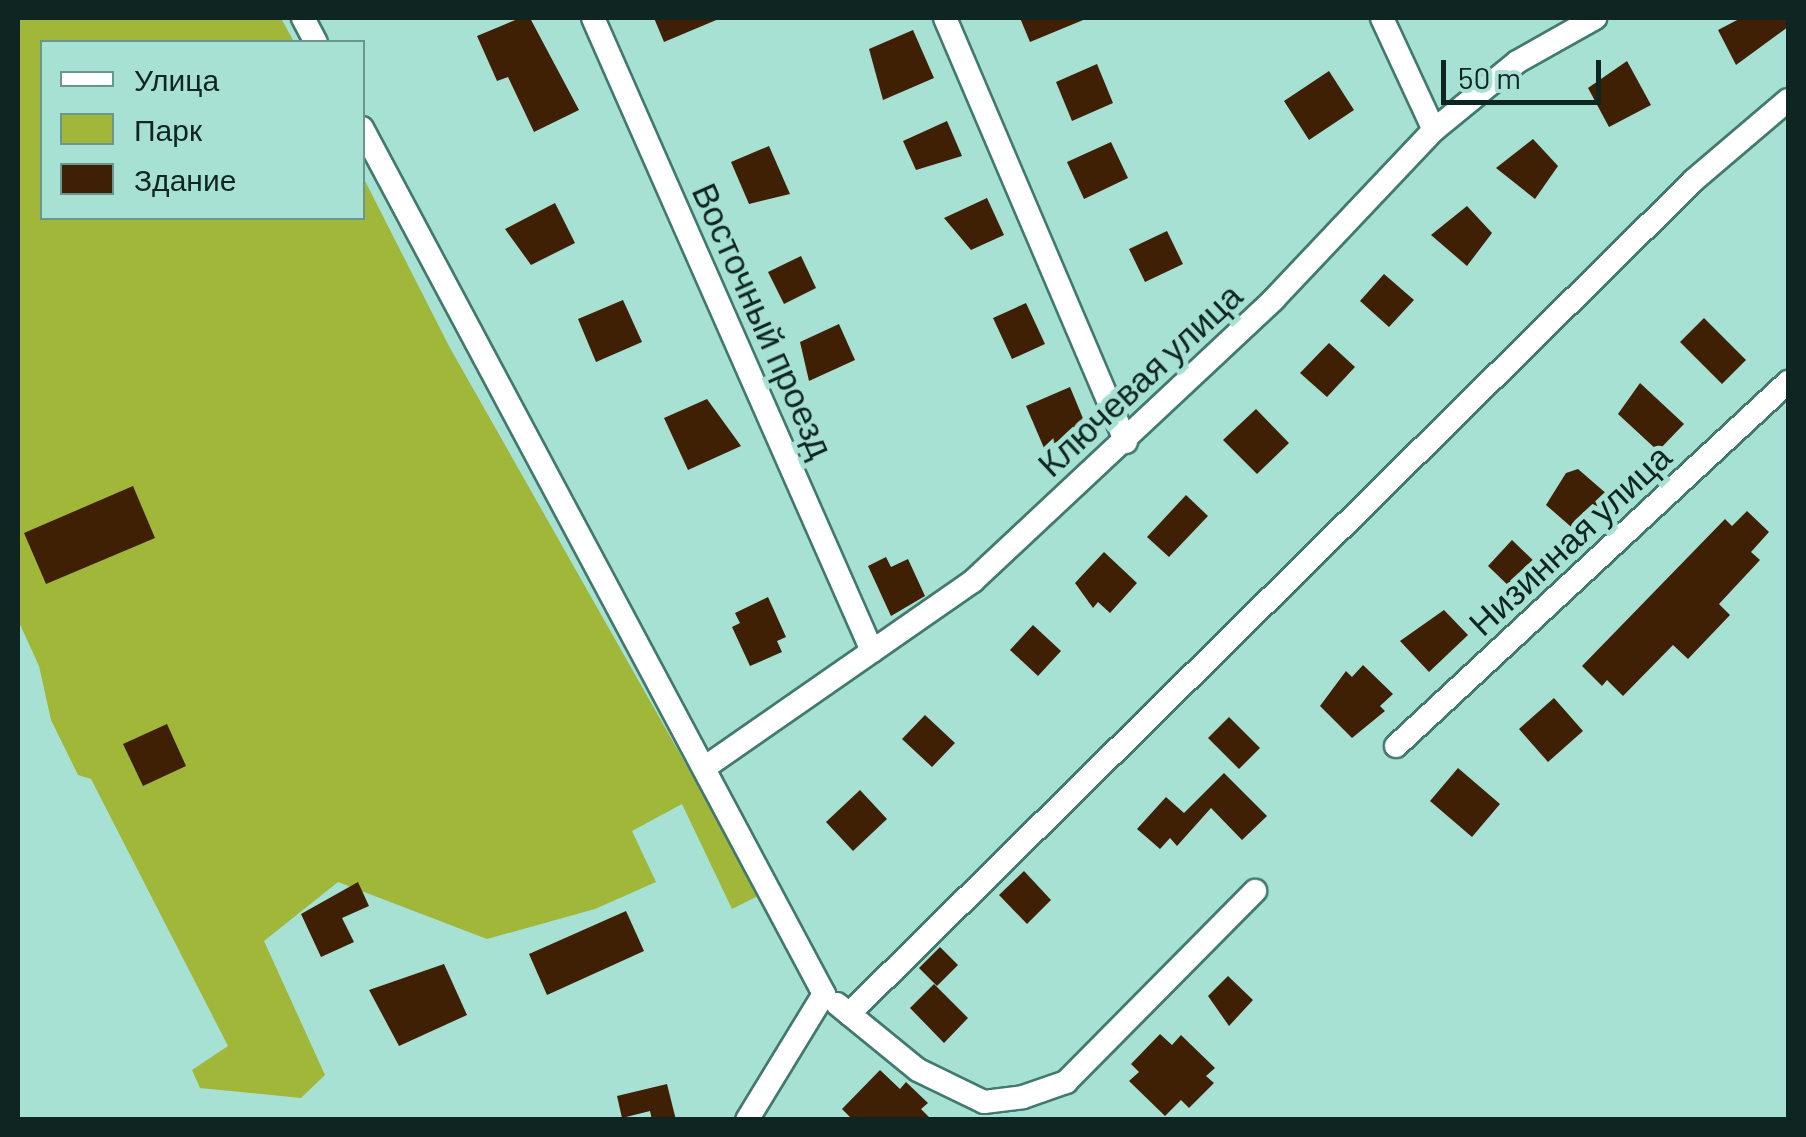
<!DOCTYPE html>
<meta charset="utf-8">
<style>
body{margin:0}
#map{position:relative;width:1806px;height:1137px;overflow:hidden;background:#a7e1d4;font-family:Barlow,sans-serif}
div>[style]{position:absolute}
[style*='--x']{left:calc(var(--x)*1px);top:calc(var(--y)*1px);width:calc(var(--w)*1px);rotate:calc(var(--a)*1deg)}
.green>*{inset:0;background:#a0b73a}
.building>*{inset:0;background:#3f2004}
.roads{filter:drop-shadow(2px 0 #42796e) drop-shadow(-2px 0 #42796e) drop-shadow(0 2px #42796e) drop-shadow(0 -2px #42796e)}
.street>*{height:22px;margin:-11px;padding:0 11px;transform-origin:11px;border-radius:11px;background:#fff}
span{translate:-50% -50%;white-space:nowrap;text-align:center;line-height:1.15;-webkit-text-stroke:10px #a7e1d4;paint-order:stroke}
.street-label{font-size:35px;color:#0e2521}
.frame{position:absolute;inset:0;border:20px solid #0e2521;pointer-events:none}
.legend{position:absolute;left:40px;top:40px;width:325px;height:180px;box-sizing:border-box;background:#a7e1d4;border:2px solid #6a968c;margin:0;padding:12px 18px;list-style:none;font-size:30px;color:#0e2521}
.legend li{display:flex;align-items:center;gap:20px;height:50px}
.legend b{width:50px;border:2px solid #6a968c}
.scale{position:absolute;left:1441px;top:60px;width:160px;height:45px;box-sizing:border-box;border:5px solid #0e2521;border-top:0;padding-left:12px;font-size:30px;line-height:35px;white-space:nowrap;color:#0e2521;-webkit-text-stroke:8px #a7e1d4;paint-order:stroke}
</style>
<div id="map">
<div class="green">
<div style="clip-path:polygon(18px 18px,281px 18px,294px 42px,42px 42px,42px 218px,362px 218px,363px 177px,450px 348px,760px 895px,732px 909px,682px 804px,632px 831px,656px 882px,595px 909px,487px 939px,338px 882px,264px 941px,325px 1075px,301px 1098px,200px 1088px,192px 1070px,228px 1046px,91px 779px,78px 775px,51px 720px,39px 666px,18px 620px)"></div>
</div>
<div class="building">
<div style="clip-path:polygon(520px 18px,530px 18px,579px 110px,534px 132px,508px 77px,497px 81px,477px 36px)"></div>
<div style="clip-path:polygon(654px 18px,721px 18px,664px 42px)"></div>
<div style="clip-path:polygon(1020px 18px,1088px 18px,1030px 42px)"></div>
<div style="clip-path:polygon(1741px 18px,1788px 18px,1788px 27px,1736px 65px,1718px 30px)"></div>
<div style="clip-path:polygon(913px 30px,934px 78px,883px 100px,869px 49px)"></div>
<div style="clip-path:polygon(1627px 61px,1651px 105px,1609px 127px,1588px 88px)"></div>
<div style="clip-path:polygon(1097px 64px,1113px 103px,1072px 121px,1056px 82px)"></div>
<div style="clip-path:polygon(1329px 71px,1354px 110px,1309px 140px,1284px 101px)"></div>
<div style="clip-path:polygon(947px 121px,962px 156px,916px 170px,903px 141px)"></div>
<div style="clip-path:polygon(1533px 139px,1558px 166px,1535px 199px,1496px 168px)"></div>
<div style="clip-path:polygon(1111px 142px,1128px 178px,1084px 199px,1067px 162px)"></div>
<div style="clip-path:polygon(769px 146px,790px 194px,749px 204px,731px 162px)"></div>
<div style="clip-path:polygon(987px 198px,1004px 235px,971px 250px,944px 218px)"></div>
<div style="clip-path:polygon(555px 203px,575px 243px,531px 265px,505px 229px)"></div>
<div style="clip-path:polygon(1467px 206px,1492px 233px,1467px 266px,1431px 235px)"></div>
<div style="clip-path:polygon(1167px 231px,1183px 264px,1145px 282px,1129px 249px)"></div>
<div style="clip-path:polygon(801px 256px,816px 288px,784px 304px,768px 272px)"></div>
<div style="clip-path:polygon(1384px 274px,1414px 300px,1389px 327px,1360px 301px)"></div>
<div style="clip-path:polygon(623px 300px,642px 342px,596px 362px,578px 319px)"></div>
<div style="clip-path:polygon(1026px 303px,1045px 344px,1012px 359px,993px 318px)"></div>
<div style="clip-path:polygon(1704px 318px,1746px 360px,1722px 384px,1680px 342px)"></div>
<div style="clip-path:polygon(839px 324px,855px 360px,809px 381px,800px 342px)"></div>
<div style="clip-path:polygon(1329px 343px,1355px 367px,1327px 397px,1300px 373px)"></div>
<div style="clip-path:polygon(1640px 383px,1684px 424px,1658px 451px,1618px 414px)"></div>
<div style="clip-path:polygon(1070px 387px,1087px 428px,1044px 448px,1026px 406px)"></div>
<div style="clip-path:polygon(707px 399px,741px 446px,688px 470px,664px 418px)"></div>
<div style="clip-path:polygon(1256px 409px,1289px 443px,1257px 474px,1223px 440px)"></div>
<div style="clip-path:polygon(1578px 469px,1608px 495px,1577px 532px,1546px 505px,1566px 473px)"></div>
<div style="clip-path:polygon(133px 486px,155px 538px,46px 584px,24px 533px)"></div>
<div style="clip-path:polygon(1186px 495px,1208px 516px,1169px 557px,1147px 537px)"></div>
<div style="clip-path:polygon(1747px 511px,1769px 532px,1751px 552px,1760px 560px,1719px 604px,1730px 615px,1688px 659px,1673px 645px,1623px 696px,1607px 680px,1602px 686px,1582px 666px,1725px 519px,1732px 526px)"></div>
<div style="clip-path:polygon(1512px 540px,1540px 567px,1515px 592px,1488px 566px)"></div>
<div style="clip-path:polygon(1104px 552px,1137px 583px,1110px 613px,1098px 602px,1093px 608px,1075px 583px)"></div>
<div style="clip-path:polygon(886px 557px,891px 567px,908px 559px,925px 596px,891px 616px,868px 566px)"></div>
<div style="clip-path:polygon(768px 597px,786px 637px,777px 641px,782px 652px,750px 666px,732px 627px,740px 623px,735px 613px)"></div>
<div style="clip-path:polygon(1444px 610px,1468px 635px,1429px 672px,1400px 641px)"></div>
<div style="clip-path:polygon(1033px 625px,1061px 651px,1038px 676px,1010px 650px)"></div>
<div style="clip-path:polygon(1363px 665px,1393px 694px,1380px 706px,1385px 711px,1352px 738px,1320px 706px,1346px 671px,1352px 677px)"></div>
<div style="clip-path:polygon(1554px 698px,1583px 731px,1548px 762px,1519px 729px)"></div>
<div style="clip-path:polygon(925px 715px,955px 743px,932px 767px,902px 739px)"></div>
<div style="clip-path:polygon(1229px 717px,1260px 748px,1239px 769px,1208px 738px)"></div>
<div style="clip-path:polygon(167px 724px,186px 766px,143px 786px,123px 744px)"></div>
<div style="clip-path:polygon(1458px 768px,1500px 804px,1472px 837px,1430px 801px)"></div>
<div style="clip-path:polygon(1224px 773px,1267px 816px,1242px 840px,1211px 808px,1177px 846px,1170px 838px,1160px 849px,1137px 829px,1166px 797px,1184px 813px)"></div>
<div style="clip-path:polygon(860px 790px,887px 819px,853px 851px,826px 822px)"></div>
<div style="clip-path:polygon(1024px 871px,1051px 900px,1027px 924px,999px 895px)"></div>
<div style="clip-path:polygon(358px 882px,369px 906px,342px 918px,354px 942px,321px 957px,301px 914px)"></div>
<div style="clip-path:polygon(626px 911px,644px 951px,547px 995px,529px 954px)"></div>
<div style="clip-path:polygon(940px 947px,958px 965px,937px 986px,919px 968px)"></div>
<div style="clip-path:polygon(444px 964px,467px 1015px,399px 1046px,369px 990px)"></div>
<div style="clip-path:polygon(1228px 976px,1253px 1000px,1229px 1026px,1208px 996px)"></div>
<div style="clip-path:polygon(934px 984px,968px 1018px,944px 1043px,910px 1008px)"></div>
<div style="clip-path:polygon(1160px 1034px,1172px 1045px,1181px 1035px,1215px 1068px,1206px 1076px,1214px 1083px,1189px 1108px,1181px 1100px,1165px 1116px,1129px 1081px,1139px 1072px,1131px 1064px)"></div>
<div style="clip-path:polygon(880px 1070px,900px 1089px,906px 1082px,928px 1103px,921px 1109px,932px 1120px,853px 1120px,842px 1109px)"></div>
<div style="clip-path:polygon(667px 1084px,676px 1120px,652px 1120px,650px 1111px,622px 1118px,617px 1096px)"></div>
</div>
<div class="roads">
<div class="street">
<div style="--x:303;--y:18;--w:27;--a:62"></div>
<div style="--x:593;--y:18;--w:692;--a:66.21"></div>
<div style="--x:945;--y:18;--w:461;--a:66.9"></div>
<div style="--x:1382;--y:18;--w:123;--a:65.1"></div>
<div style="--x:362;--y:128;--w:982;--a:61.92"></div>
<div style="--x:824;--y:994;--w:148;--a:121.4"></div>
<div style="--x:1396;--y:746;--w:535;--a:-42.88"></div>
<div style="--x:707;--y:766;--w:324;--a:-34.8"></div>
<div style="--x:973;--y:581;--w:412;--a:-43.1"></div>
<div style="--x:1274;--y:299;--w:233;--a:-46.6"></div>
<div style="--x:1434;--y:130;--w:107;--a:-39.3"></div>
<div style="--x:1517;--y:62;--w:90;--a:-29.4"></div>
<div style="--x:837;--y:1004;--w:104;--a:39.2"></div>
<div style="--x:918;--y:1070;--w:73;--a:25.9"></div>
<div style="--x:984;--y:1102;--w:39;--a:-7"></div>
<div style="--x:1023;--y:1097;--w:46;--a:-19.2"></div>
<div style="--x:1066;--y:1082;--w:269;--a:-45.3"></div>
<div style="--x:849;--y:1014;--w:1187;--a:-44.62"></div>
<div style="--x:1694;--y:180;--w:123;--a:-40.4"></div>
</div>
</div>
<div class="street-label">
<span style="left:764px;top:320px;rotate:66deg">Восточный проезд</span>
<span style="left:1139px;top:379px;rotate:-43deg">Ключевая улица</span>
<span style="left:1569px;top:539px;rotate:-43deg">Низинная улица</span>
</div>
<div class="frame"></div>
<ul class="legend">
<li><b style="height:12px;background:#fff"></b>Улица</li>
<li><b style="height:28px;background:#a0b73a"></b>Парк</li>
<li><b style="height:28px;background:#3f2004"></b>Здание</li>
</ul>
<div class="scale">50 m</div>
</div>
